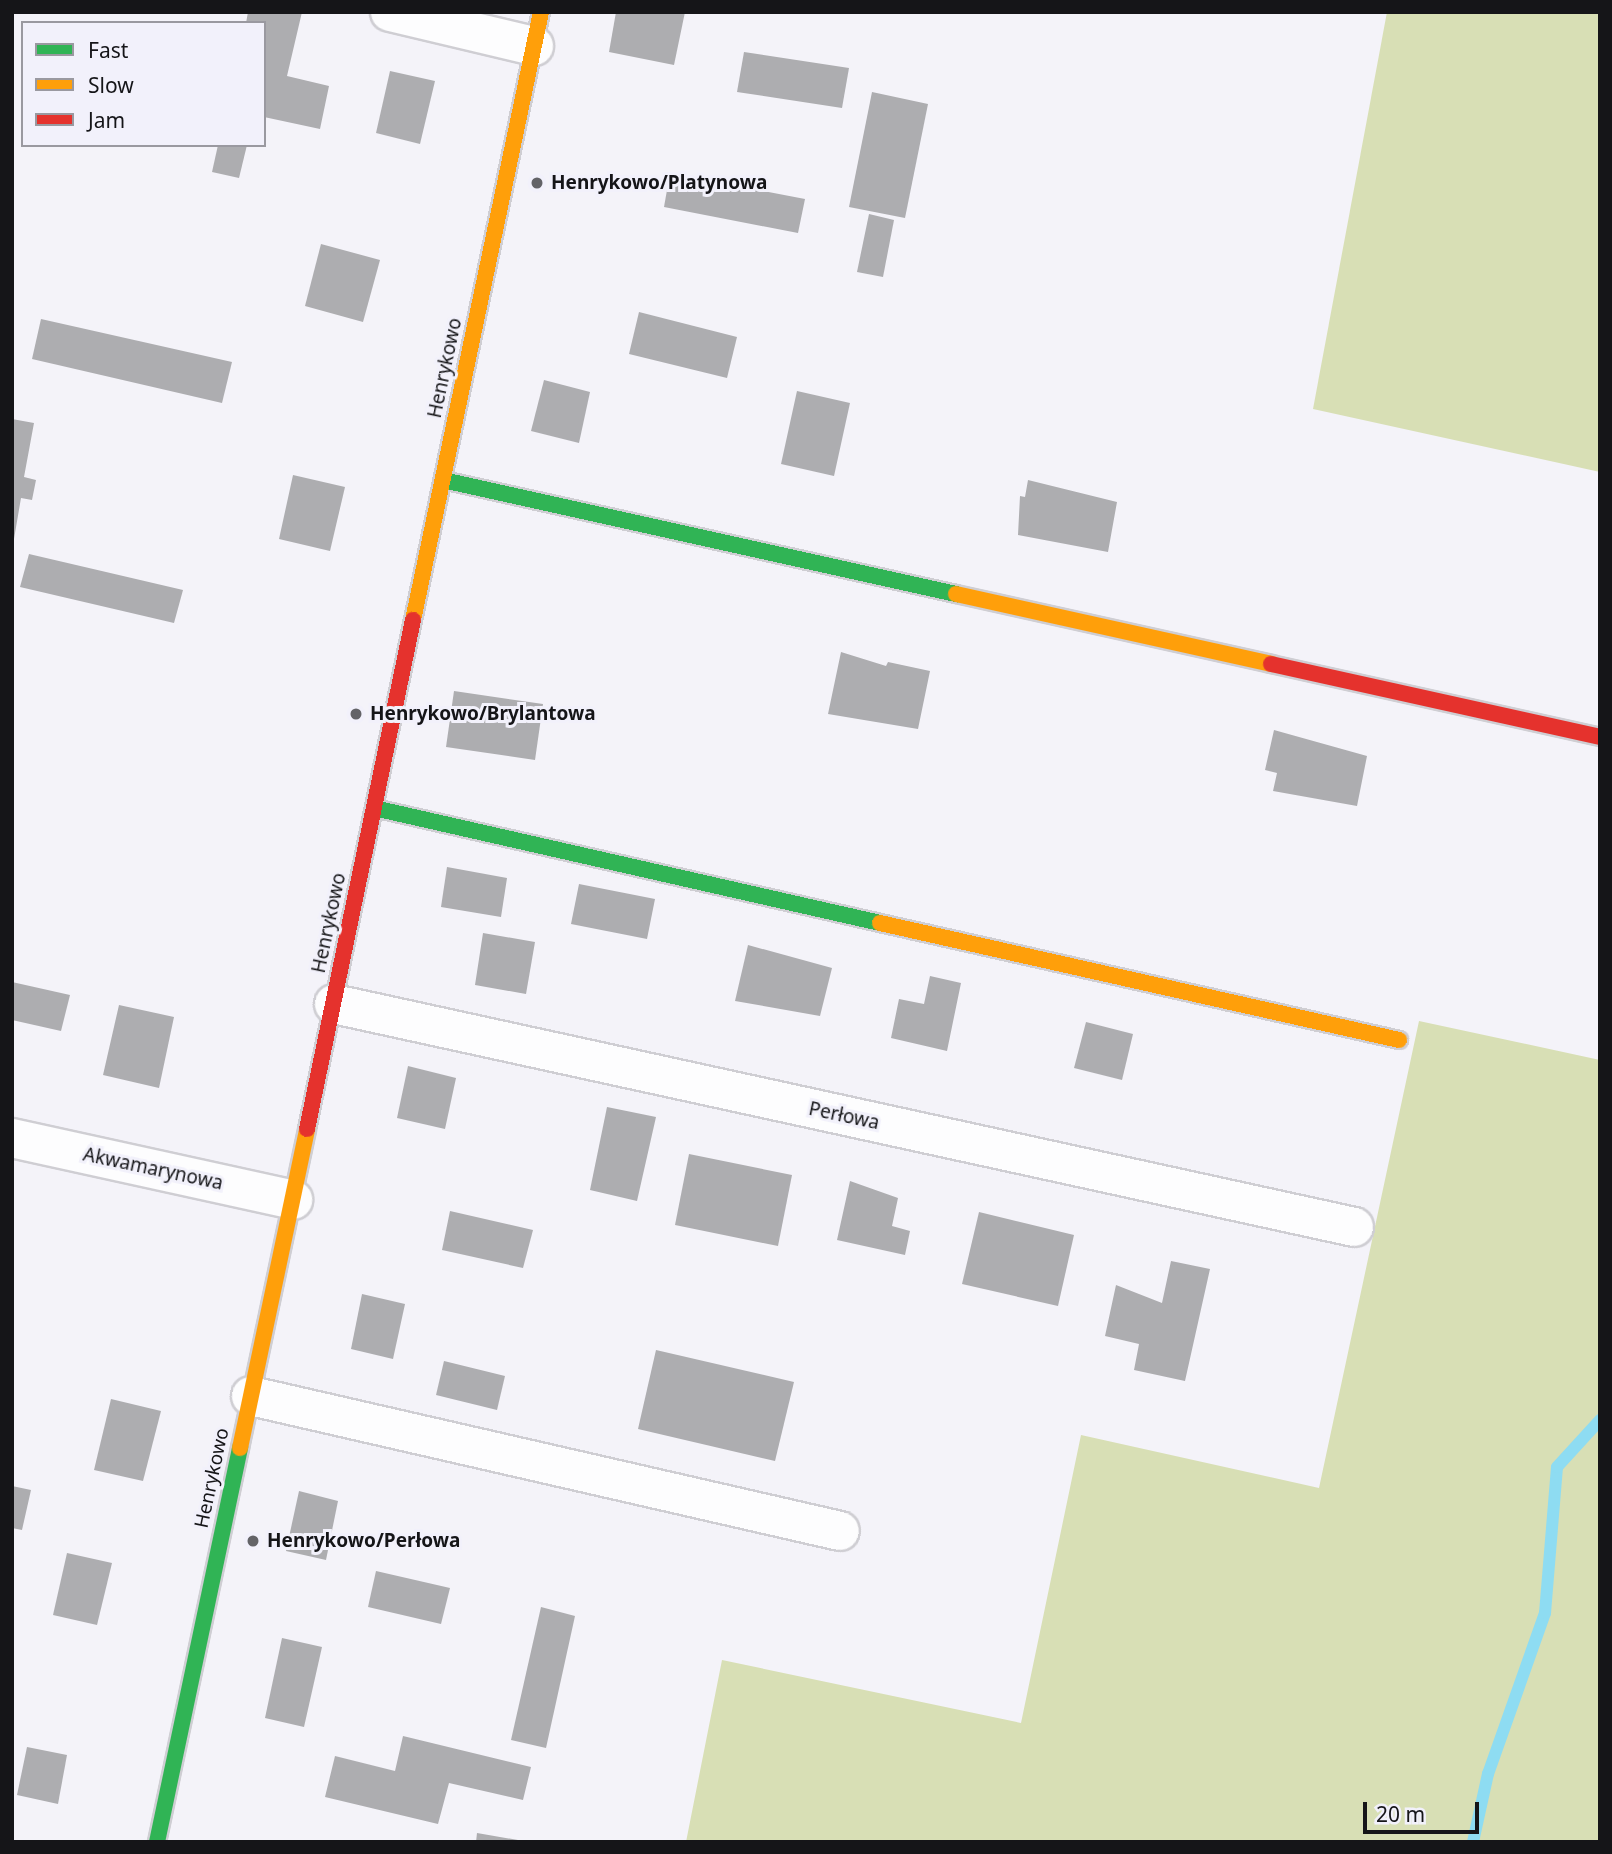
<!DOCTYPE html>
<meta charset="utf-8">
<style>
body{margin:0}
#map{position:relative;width:1612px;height:1854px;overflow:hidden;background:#f4f3f9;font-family:"Noto Sans",sans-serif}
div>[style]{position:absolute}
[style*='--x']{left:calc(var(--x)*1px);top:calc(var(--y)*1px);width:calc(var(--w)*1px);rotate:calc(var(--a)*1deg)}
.green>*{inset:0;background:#d8dfb5}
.stream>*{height:12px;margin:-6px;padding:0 6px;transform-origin:6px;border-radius:6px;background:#8edcf2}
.building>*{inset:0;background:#adadb0}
.roads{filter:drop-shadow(2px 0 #cfced3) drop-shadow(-2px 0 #cfced3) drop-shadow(0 2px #cfced3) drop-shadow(0 -2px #cfced3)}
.street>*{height:38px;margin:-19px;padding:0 19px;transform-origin:19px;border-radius:19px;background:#fdfdfe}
.fast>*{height:16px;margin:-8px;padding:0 8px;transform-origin:8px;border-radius:8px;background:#30b455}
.slow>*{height:16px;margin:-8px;padding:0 8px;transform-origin:8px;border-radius:8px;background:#ff9f0a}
.jam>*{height:16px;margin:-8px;padding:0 8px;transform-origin:8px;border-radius:8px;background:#e5322d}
.dots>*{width:19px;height:19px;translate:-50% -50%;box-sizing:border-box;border:4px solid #f2f1fb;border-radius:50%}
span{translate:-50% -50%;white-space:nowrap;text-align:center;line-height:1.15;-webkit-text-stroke:6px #f2f1fb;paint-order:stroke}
.poi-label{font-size:19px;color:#151518;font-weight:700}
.left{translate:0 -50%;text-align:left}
.street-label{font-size:19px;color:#151518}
.frame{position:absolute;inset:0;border:14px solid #151518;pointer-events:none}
.legend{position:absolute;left:21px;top:21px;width:245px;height:126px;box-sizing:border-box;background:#f2f1fb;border:2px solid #9a99a0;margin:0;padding:9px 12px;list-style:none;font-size:21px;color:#151518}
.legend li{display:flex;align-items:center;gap:14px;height:35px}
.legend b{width:35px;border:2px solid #9a99a0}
.scale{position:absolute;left:1363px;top:1802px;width:116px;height:32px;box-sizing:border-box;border:4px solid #151518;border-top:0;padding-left:9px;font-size:21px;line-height:24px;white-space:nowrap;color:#151518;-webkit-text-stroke:5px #f2f1fb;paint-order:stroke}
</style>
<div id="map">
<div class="green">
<div style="clip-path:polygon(1387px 12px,1600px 12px,1600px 472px,1313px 409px)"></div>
<div style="clip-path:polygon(1419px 1021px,1600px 1060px,1600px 1842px,686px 1842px,722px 1660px,1021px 1723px,1081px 1435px,1319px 1488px)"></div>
</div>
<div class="stream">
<div style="--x:1473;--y:1842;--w:70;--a:-77.6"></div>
<div style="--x:1488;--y:1774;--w:171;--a:-70.5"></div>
<div style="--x:1545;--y:1613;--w:146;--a:-85.3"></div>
<div style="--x:1557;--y:1467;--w:64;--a:-47.5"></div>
</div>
<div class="building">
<div style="clip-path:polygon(248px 12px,302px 12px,287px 76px,329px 86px,320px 129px,264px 117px,264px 23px,246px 23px)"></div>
<div style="clip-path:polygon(616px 12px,685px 12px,674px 65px,609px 52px)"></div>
<div style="clip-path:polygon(744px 52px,849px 68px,842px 108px,737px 92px)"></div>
<div style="clip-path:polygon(390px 71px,435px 81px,420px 144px,376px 133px)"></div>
<div style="clip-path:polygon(872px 92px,928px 104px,905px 218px,849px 207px)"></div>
<div style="clip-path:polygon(218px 145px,247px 145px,239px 178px,212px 172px)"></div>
<div style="clip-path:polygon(670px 173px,805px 199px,798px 233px,664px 207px)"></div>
<div style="clip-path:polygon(869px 214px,894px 220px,883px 277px,857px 272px)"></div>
<div style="clip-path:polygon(321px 244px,380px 260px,363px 322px,305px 306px)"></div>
<div style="clip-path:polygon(639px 312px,737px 337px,727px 378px,629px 354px)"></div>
<div style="clip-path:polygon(41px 319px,232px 362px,222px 403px,32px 359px)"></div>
<div style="clip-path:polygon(544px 380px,590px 392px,579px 443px,531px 431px)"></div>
<div style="clip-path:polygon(797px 391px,850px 403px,834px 476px,781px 464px)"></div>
<div style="clip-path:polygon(12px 419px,34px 423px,24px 477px,36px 480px,32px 500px,21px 498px,14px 539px)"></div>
<div style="clip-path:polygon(293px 475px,345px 487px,330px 551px,279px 539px)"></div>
<div style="clip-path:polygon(1028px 480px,1117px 502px,1108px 552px,1018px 535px,1020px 496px,1025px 497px)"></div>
<div style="clip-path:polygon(29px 554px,183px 590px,174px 623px,20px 587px)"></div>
<div style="clip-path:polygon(841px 652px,886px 666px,888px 662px,930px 671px,918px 729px,828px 714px)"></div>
<div style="clip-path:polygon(454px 691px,543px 704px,535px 760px,446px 747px)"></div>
<div style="clip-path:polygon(1274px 730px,1367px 756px,1357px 806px,1273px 791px,1277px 773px,1265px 770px)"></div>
<div style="clip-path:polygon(447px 867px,507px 878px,501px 917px,441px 907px)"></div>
<div style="clip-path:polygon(579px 884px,655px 899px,647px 939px,571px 924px)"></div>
<div style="clip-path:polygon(483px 933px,535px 942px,526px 994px,475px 985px)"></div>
<div style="clip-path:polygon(748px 945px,832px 968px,820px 1016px,735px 1001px)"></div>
<div style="clip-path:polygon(930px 976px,961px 983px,947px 1051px,891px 1038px,899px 999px,924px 1004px)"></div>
<div style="clip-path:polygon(12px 982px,70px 995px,61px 1031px,12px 1020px)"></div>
<div style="clip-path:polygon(119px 1005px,174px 1017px,159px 1088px,103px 1075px)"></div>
<div style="clip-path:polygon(1086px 1022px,1133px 1034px,1122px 1080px,1074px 1068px)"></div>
<div style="clip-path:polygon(408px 1066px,456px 1078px,445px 1129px,397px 1118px)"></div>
<div style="clip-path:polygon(607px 1107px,656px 1117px,637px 1201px,590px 1190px)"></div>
<div style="clip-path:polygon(689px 1154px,792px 1175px,778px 1246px,675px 1225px)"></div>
<div style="clip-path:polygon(850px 1181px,898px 1198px,892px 1226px,910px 1231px,905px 1255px,837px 1240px)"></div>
<div style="clip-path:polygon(450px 1211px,533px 1230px,523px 1268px,442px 1250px)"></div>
<div style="clip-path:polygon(979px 1212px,1074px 1235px,1058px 1306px,962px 1284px)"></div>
<div style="clip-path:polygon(1171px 1261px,1210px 1269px,1185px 1381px,1134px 1370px,1139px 1344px,1105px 1336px,1116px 1285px,1162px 1303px)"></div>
<div style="clip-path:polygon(362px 1294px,405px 1304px,393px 1359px,351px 1349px)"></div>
<div style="clip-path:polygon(656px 1350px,794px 1382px,775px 1461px,638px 1429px)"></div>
<div style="clip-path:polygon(444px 1361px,505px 1376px,497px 1410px,436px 1395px)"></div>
<div style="clip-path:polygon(111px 1399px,161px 1411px,143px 1481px,94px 1470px)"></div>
<div style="clip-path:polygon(12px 1486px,31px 1490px,22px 1530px,12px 1528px)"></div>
<div style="clip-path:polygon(299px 1491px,338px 1501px,326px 1560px,286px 1551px)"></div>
<div style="clip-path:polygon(67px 1553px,112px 1563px,97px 1625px,53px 1615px)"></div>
<div style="clip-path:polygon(376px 1571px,450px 1588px,441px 1624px,368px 1607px)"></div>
<div style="clip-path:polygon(541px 1607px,575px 1616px,546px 1748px,511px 1740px)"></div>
<div style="clip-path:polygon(282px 1638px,322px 1647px,304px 1727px,265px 1718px)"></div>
<div style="clip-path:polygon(403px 1736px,531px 1767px,523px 1800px,449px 1783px,438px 1824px,325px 1797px,335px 1756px,395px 1771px)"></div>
<div style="clip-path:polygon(27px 1747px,67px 1755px,58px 1804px,17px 1795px)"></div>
<div style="clip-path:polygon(477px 1833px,518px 1840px,518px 1842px,476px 1842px)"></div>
</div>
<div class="roads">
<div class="street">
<div style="--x:390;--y:12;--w:148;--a:13.3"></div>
<div style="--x:334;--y:1004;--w:1044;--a:12.33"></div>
<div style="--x:12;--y:1138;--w:288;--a:12.4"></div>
<div style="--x:251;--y:1396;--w:604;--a:12.91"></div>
</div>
<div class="fast">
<div style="--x:443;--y:480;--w:526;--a:12.53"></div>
<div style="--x:374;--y:808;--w:519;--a:12.8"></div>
<div style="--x:157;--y:1842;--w:403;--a:-78.1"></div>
</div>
<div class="slow">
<div style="--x:956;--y:594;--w:323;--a:12.5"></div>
<div style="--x:413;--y:620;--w:621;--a:-78.11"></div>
<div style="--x:880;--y:923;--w:532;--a:12.7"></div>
<div style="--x:240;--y:1448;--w:326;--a:-78.1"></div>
</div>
<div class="jam">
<div style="--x:1271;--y:664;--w:337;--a:12.5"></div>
<div style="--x:307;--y:1129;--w:520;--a:-78.24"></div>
</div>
</div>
<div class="dots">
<div style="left:537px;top:183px;background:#636367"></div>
<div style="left:356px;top:714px;background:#636367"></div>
<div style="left:253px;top:1541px;background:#636367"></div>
</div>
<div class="poi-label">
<span class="left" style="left:551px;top:183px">Henrykowo/Platynowa</span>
<span class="left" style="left:370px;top:714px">Henrykowo/Brylantowa</span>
<span class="left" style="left:267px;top:1541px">Henrykowo/Perłowa</span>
</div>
<div class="street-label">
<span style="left:445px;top:368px;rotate:-78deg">Henrykowo</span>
<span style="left:329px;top:923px;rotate:-78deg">Henrykowo</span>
<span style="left:844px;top:1116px;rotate:12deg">Perłowa</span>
<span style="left:153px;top:1169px;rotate:12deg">Akwamarynowa</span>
<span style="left:212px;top:1478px;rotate:-78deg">Henrykowo</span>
</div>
<div class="frame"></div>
<ul class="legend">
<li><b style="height:9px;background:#30b455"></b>Fast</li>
<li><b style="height:9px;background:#ff9f0a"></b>Slow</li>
<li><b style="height:9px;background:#e5322d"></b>Jam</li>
</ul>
<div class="scale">20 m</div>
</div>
